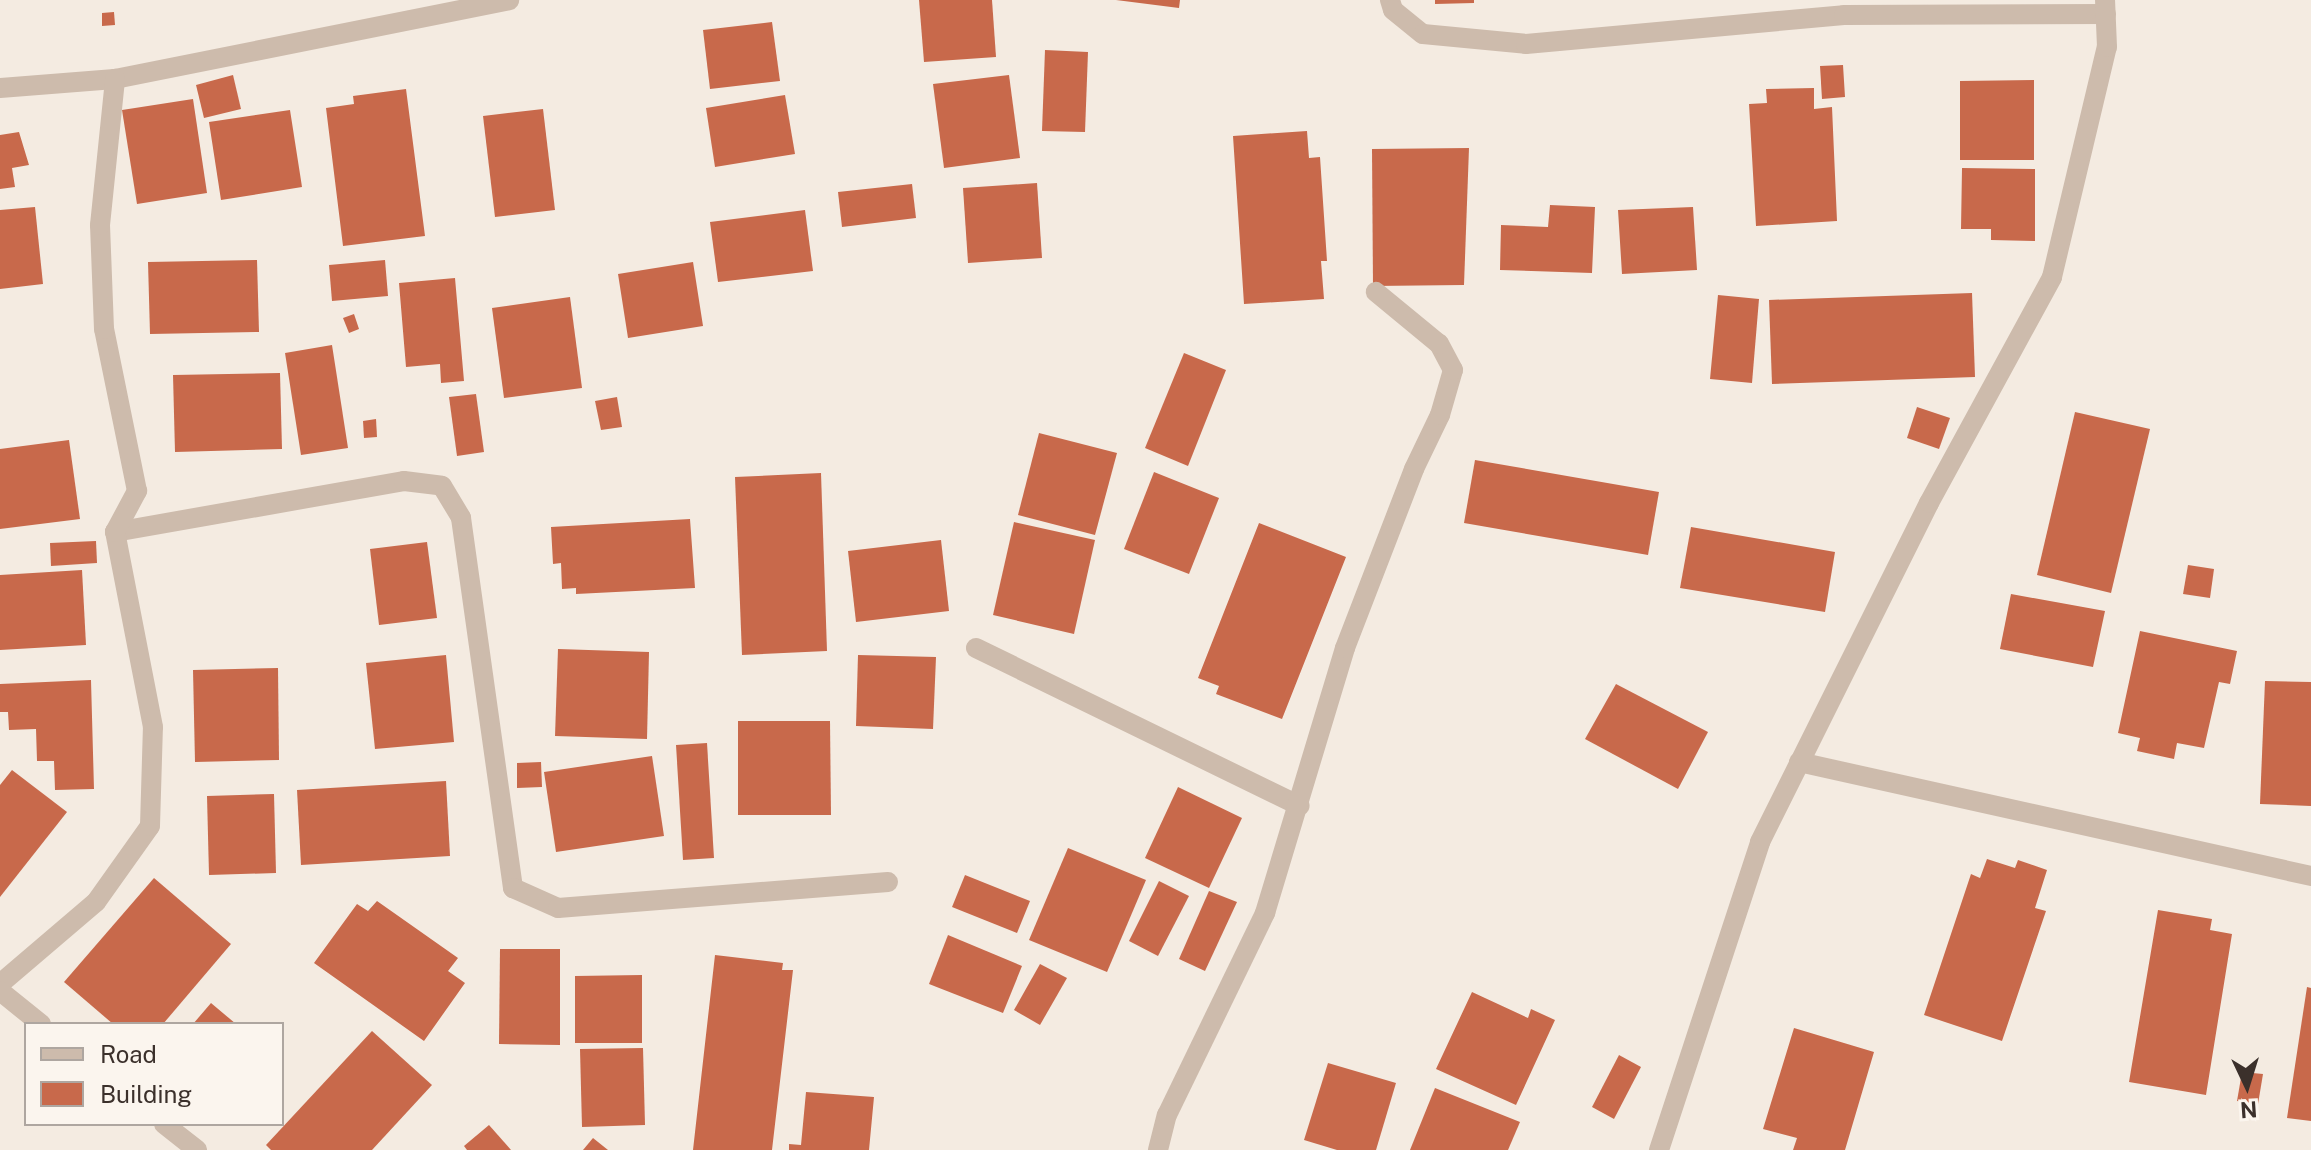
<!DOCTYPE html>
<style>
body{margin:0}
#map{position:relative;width:2311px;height:1150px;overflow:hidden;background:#f4ebe1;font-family:"Public Sans",sans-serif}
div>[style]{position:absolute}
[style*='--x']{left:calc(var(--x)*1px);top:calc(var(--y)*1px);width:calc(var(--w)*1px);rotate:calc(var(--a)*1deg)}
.building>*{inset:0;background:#c8694b}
.street>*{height:20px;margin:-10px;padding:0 10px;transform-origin:10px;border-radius:10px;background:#cdbbac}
span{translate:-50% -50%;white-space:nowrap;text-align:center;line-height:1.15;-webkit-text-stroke:7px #fbf5ee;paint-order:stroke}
.legend{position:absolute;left:24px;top:1022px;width:260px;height:104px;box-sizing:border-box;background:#fbf5ee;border:2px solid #aea6a0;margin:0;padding:10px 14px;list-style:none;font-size:24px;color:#3b302b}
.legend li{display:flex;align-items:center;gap:16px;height:40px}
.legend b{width:40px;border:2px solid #aea6a0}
.north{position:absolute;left:2207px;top:1046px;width:80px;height:80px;-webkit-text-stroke:6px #fbf5ee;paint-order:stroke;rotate:176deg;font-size:22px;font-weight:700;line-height:32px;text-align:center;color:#3b302b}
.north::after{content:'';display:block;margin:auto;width:28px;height:36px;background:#3b302b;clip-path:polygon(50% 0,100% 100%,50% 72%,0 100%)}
</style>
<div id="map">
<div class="building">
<div style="clip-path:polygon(919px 0,992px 0,996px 57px,924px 62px)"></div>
<div style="clip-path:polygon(1116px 0,1180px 0,1179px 8px)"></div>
<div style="clip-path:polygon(1435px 0,1474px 0,1474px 3px,1435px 4px)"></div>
<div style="clip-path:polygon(114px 12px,115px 25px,102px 26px,102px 13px)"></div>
<div style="clip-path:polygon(772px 22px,780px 81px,710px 89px,703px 30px)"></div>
<div style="clip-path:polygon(1045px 50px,1088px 52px,1085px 132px,1042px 131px)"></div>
<div style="clip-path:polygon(1843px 65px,1845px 97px,1822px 99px,1820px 66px)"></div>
<div style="clip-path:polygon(233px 75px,241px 109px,204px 118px,196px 85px)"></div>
<div style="clip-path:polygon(1009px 75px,1020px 158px,944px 168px,933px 84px)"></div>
<div style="clip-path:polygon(2034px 80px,2034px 160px,1960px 160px,1960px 81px)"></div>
<div style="clip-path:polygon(1814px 88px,1814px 109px,1832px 107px,1837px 221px,1756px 226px,1749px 104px,1767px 103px,1766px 89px)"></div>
<div style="clip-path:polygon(406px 89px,425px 236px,343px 246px,326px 108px,354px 104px,353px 96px)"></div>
<div style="clip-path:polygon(785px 95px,795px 154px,715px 167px,706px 108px)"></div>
<div style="clip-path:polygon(193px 99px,207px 193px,137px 204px,122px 110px)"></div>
<div style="clip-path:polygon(543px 109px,555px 210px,495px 217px,483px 116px)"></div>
<div style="clip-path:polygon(290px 110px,302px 187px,221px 200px,209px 122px)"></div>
<div style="clip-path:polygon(1307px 131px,1309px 158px,1320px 157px,1327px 261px,1321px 261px,1324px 299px,1244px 304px,1233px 136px)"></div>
<div style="clip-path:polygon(19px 132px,29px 165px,12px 168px,15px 187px,0 189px,0 135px)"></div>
<div style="clip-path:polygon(1469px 148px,1464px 285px,1373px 286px,1372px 149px)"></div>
<div style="clip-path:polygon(1962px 168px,2035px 169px,2035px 241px,1991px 240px,1991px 229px,1961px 229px)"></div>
<div style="clip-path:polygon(1037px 183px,1042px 258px,968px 263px,963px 188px)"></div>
<div style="clip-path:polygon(912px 184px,916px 218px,842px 227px,838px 192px)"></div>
<div style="clip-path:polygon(1550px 205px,1595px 207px,1592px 273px,1500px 270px,1501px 225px,1548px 227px)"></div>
<div style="clip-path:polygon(35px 207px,43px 284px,0 289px,0 210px)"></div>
<div style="clip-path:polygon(1693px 207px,1697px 270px,1622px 274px,1618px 210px)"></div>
<div style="clip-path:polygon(805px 210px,813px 271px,718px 282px,710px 222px)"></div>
<div style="clip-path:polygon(257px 260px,259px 332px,150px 334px,148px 262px)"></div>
<div style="clip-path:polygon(385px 260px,388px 296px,332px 301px,329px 265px)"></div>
<div style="clip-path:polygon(693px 262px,703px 326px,628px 338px,618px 274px)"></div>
<div style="clip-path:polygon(455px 278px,464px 381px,441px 383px,440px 364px,406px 367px,399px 283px)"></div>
<div style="clip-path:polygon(1972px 293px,1975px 377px,1772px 384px,1769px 300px)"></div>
<div style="clip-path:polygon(1718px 295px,1759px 299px,1752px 383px,1710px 379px)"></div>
<div style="clip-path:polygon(570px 297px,582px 388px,504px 398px,492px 308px)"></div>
<div style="clip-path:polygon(354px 314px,359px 329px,349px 333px,343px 318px)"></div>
<div style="clip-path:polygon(332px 345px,348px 448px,301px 455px,285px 353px)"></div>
<div style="clip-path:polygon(1184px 353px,1226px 370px,1188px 466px,1145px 448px)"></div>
<div style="clip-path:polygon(280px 373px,282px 449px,175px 452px,173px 375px)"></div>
<div style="clip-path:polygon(476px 394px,484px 452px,457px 456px,449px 397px)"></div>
<div style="clip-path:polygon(617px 397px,622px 427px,601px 430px,595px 401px)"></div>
<div style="clip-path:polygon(1917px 407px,1950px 418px,1939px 449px,1907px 438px)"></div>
<div style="clip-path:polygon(2075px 412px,2150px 429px,2111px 593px,2037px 575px)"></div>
<div style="clip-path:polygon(376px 419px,377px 437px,364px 438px,363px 421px)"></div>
<div style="clip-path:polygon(1039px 433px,1117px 453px,1095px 535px,1018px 515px)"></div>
<div style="clip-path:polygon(69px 440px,80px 519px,0 529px,0 449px)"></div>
<div style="clip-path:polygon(1475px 460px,1659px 492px,1648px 555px,1464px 523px)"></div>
<div style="clip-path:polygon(1154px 472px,1219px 498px,1189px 574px,1124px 549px)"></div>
<div style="clip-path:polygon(821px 473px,827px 651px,742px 655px,735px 477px)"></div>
<div style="clip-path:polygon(690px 519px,695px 588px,576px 594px,576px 588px,562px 589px,561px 563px,553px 564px,551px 527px)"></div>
<div style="clip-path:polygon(1014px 522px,1095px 540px,1074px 634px,993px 615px)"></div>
<div style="clip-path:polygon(1259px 523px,1346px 557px,1282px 719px,1216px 694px,1219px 686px,1198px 678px)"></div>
<div style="clip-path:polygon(1691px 527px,1835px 552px,1825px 612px,1680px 588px)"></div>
<div style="clip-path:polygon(941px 540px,949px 611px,856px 622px,848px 551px)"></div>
<div style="clip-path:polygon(96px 541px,97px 563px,51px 566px,50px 543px)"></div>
<div style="clip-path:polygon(427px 542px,437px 618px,379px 625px,370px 549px)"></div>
<div style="clip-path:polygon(2188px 565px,2214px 569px,2210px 598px,2183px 594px)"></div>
<div style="clip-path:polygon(82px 570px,86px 645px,0 650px,0 575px)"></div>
<div style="clip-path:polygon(2011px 594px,2105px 611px,2093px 667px,2000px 649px)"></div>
<div style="clip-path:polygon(2140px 631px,2237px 651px,2230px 684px,2219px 682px,2204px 748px,2177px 743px,2174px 759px,2137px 751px,2140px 738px,2118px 733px)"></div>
<div style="clip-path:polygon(558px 649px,649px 652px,647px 739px,555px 736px)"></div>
<div style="clip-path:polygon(446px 655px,454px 742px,375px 749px,366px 663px)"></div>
<div style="clip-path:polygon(858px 655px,936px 657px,933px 729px,856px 726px)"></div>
<div style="clip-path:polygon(278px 668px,279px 760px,195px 762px,193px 670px)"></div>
<div style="clip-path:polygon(91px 680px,94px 789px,55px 790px,54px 761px,37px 761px,36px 729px,9px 730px,8px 712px,0 712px,0 684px)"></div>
<div style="clip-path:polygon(2265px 681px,2311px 682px,2311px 806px,2260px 804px)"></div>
<div style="clip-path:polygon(1616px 684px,1708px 732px,1678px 789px,1585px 739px)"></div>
<div style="clip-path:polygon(738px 721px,830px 721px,831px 815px,738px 815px)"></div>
<div style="clip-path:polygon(707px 743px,714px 858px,683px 860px,676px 745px)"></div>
<div style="clip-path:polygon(652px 756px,664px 836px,556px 852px,544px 772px)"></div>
<div style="clip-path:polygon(541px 762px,542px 787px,517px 788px,517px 763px)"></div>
<div style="clip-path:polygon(12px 770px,67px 812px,0 897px,0 785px)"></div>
<div style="clip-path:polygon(446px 781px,450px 856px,301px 865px,297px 790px)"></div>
<div style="clip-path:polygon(1178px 787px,1242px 818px,1209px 888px,1145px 858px)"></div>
<div style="clip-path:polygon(274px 794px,276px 873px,209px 875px,207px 796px)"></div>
<div style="clip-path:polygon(1068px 848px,1146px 880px,1107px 972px,1029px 940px)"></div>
<div style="clip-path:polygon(1987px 859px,2015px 868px,2018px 860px,2047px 870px,2035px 908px,2046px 911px,2002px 1041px,1924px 1015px,1971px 874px,1980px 878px)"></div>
<div style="clip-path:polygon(965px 875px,1030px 901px,1017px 933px,952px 907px)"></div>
<div style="clip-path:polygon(154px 878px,231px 944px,163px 1024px,113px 1024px,64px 982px)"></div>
<div style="clip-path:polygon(1159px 881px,1189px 896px,1158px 956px,1129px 941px)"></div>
<div style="clip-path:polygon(1209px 891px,1237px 902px,1205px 971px,1179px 959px)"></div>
<div style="clip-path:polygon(377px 901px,458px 958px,448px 971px,465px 983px,424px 1041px,314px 963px,357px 904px,368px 911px)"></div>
<div style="clip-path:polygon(2158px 910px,2212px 919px,2210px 930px,2232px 934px,2206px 1095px,2129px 1082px)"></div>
<div style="clip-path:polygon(948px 935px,1022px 966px,1003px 1013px,929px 984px)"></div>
<div style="clip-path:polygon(500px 949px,560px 949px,560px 1045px,499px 1044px)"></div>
<div style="clip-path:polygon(715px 955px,783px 963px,782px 970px,793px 970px,772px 1150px,693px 1150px)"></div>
<div style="clip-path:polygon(1040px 964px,1067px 978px,1040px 1025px,1014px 1010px)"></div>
<div style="clip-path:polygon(642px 975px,642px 1043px,575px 1043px,575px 976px)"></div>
<div style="clip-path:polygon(2307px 987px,2311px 988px,2311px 1121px,2287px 1118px)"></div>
<div style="clip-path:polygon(1472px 992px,1528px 1018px,1531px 1009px,1555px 1020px,1516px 1105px,1436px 1069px)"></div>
<div style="clip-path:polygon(211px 1003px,236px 1024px,193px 1024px)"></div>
<div style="clip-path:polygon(1794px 1028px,1874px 1052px,1845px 1150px,1793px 1150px,1797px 1138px,1763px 1129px)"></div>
<div style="clip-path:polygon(372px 1031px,432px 1085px,372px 1150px,271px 1150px,266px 1145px)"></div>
<div style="clip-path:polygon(643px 1048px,645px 1125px,582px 1127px,580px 1049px)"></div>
<div style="clip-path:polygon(1619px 1055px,1641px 1067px,1614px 1119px,1592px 1107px)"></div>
<div style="clip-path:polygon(1328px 1063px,1396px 1083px,1376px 1150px,1337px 1150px,1304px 1140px)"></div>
<div style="clip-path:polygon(2242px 1072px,2263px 1074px,2258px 1104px,2237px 1101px)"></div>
<div style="clip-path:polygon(1435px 1088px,1520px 1122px,1508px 1150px,1410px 1150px)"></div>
<div style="clip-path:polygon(806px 1092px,874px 1097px,869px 1150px,789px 1150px,789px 1144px,801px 1145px)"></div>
<div style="clip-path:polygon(489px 1125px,511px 1150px,467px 1150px,464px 1146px)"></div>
<div style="clip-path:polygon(593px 1138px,608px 1150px,583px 1150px)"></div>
</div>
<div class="street">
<div style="--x:1390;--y:0;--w:10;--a:73"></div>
<div style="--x:1393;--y:10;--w:38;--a:39"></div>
<div style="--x:1423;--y:34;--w:103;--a:5.5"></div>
<div style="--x:1526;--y:44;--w:319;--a:-5.2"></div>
<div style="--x:1844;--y:15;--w:262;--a:-0.2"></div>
<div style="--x:0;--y:88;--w:115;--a:-4.5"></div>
<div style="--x:115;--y:79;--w:402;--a:-11.3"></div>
<div style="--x:115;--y:532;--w:293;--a:-10"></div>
<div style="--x:404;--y:481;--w:38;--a:7"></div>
<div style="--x:442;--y:486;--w:37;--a:59"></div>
<div style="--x:461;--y:518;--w:374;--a:82"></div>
<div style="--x:513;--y:888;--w:49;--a:24"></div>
<div style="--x:558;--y:908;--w:331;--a:-4.5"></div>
<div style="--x:976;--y:648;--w:360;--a:26"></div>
<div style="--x:1799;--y:762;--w:525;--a:12.55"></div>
<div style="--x:0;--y:984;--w:126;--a:-40.5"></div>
<div style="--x:96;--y:902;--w:93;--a:-54.6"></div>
<div style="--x:150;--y:826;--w:99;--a:-88.3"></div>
<div style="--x:153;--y:727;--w:199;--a:-101"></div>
<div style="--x:115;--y:532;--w:47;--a:-61.8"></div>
<div style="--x:137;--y:491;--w:165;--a:-101.5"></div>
<div style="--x:104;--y:329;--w:104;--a:-92.2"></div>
<div style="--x:100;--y:225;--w:147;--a:-84.1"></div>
<div style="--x:0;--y:991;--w:53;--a:38.8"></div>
<div style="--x:164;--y:1124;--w:42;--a:38.2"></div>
<div style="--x:1158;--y:1150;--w:36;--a:-76"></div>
<div style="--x:1167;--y:1115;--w:225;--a:-64.1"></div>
<div style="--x:1265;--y:913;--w:277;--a:-73.2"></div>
<div style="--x:1345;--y:648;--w:192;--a:-68.9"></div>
<div style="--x:1414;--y:469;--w:60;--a:-64.3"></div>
<div style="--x:1440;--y:415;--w:47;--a:-73.9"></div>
<div style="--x:1453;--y:370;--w:30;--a:-118"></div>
<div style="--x:1439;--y:344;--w:82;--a:-140.5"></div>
<div style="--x:1659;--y:1150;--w:324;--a:-71.8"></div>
<div style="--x:1760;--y:842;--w:379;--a:-63.5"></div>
<div style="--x:1929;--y:503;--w:257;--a:-61.4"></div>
<div style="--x:2052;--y:277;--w:236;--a:-76.6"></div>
<div style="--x:2107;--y:47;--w:47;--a:-92.4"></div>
</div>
<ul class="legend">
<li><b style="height:10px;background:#cdbbac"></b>Road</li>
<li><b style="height:22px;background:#c8694b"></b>Building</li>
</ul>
<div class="north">N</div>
</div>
